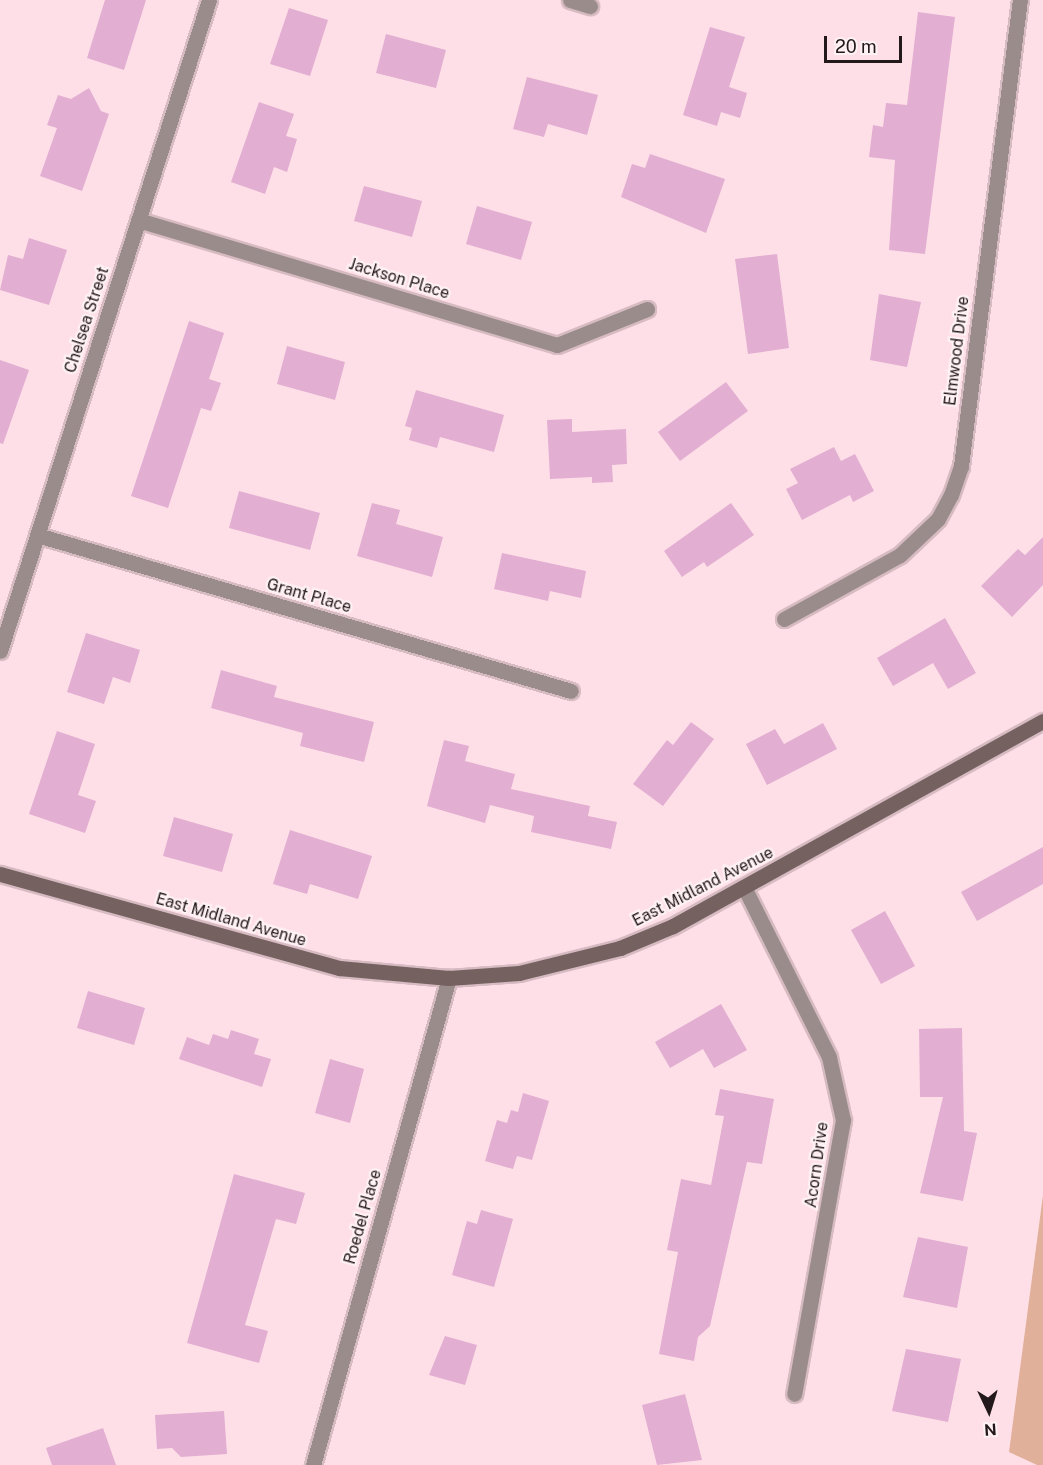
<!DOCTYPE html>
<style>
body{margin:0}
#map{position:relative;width:1043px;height:1465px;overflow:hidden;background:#ffdfe7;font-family:"Public Sans",sans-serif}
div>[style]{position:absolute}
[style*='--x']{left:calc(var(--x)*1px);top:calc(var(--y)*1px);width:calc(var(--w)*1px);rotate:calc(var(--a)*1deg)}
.green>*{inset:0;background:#e1b09a}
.building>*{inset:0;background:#e2aed2}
.roads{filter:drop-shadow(2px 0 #d7bbc2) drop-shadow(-2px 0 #d7bbc2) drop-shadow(0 2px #d7bbc2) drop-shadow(0 -2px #d7bbc2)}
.street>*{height:15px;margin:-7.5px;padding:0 7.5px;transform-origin:7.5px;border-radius:7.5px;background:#9a8c8b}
.secondary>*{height:15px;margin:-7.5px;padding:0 7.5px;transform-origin:7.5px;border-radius:7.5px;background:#756160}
span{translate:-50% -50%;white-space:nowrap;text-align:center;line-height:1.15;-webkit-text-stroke:4.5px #fff2f5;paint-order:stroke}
.street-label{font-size:16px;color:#23181b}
.north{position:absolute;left:959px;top:1381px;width:60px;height:60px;-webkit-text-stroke:4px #fff2f5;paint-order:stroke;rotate:176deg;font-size:16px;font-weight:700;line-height:24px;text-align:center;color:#23181b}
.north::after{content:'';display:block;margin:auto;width:21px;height:27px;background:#23181b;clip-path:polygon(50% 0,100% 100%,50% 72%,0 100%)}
.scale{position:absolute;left:824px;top:36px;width:78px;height:27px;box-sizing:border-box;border:3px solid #23181b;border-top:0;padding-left:8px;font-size:18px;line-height:21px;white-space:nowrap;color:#23181b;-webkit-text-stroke:4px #fff2f5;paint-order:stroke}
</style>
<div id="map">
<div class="green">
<div style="clip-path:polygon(1043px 1195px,1043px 1465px,1037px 1465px,1009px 1452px)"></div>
</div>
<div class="building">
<div style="clip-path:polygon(105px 0,146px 0,124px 70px,87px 58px)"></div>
<div style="clip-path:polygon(289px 8px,328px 20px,310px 76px,270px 64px)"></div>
<div style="clip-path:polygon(918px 12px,955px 17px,925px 254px,889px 250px,895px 160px,869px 157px,873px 125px,883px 127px,886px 103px,907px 105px)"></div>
<div style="clip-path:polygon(710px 27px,745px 37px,729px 87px,747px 93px,740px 118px,721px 112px,717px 126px,683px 115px)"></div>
<div style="clip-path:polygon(386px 34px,446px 50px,436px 88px,376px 73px)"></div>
<div style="clip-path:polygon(527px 77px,598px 95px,587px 135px,548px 124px,544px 137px,513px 129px)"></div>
<div style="clip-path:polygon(89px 88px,101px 111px,109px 114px,82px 191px,40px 176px,57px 128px,47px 125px,58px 95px,71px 99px)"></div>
<div style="clip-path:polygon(259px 102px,294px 114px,286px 136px,297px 139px,287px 172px,274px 167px,265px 194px,231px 182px)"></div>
<div style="clip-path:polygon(650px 154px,725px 179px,706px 233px,621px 197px,632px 164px,645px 168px)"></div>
<div style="clip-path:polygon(364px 186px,422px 201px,412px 237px,354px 221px)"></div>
<div style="clip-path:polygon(477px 206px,532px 222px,521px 260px,466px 244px)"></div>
<div style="clip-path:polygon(29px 238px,67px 250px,49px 305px,0 290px,8px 255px,23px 259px)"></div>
<div style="clip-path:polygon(777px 254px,789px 348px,748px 354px,735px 259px)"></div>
<div style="clip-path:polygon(879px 294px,921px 302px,907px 367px,870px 360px)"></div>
<div style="clip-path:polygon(189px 321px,224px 333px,209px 379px,221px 383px,211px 411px,201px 408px,168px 508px,131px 496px)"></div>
<div style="clip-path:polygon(287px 346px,345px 362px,335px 400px,277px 384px)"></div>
<div style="clip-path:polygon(0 360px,29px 370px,3px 444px,0 443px)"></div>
<div style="clip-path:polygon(726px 382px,748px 411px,680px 461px,658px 432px)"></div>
<div style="clip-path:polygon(416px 390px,504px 415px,494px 452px,440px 437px,437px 448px,409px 440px,412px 428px,405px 426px)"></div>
<div style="clip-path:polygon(572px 419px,572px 432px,626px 429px,627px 464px,612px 465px,613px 482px,592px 483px,592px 477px,550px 479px,547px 420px)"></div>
<div style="clip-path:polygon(834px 447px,841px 461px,855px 454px,874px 491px,853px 502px,850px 495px,802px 520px,786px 489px,798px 483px,790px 469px)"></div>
<div style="clip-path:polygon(239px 491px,320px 513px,310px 550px,229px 528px)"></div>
<div style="clip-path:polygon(372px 503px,400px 510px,396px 524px,443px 537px,432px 577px,357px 556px)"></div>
<div style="clip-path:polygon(731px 503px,754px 535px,707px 567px,704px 562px,682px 577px,664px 551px)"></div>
<div style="clip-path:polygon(1043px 537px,1043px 585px,1012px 617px,981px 586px,1018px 549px,1025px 555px)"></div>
<div style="clip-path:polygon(502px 553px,586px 571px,581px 598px,550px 591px,548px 601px,494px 589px)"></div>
<div style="clip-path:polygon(945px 618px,976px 673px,948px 689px,933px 663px,893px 686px,877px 658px)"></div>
<div style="clip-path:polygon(86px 633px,140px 650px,130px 683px,113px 677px,104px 704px,67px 692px)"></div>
<div style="clip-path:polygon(221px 670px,277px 686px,274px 697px,374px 722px,364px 762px,300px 746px,303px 733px,211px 708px)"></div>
<div style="clip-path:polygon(691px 722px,714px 739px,663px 806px,633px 784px,667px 740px,673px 745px)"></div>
<div style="clip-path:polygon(823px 723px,837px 749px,767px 785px,746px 744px,775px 729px,784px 744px)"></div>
<div style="clip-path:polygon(57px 731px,95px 744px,78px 795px,96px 801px,85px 833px,29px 814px)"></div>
<div style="clip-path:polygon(444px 740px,469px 746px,465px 761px,515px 774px,511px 789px,590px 806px,588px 816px,617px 822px,611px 849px,531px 832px,534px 816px,490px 805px,485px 823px,427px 806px)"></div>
<div style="clip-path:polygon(174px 817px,233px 834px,222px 872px,163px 856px)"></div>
<div style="clip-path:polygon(290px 830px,372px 856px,358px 899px,310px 884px,307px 894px,273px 884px)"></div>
<div style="clip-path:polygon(1043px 847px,1043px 884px,977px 921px,961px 892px)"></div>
<div style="clip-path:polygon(885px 911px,915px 966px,881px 984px,851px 930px)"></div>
<div style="clip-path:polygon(88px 991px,145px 1008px,134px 1045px,77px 1028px)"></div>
<div style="clip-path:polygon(721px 1004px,747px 1050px,714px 1068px,703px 1049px,670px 1068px,655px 1042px)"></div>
<div style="clip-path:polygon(962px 1028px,964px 1131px,977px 1133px,963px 1201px,920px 1193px,943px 1097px,920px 1097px,919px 1029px)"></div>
<div style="clip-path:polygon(231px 1030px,259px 1039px,254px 1054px,271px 1059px,262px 1087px,179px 1059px,187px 1037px,209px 1045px,213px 1034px,228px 1039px)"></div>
<div style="clip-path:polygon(330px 1059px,364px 1069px,350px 1123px,315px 1113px)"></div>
<div style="clip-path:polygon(720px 1089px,774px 1099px,762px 1164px,747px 1162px,710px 1326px,698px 1337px,694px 1361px,659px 1354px,678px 1252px,667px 1250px,681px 1179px,711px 1185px,724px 1116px,715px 1115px)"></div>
<div style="clip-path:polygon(523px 1093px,549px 1101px,532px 1160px,517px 1156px,513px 1169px,485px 1161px,497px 1120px,507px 1123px,511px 1110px,518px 1112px)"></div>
<div style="clip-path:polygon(234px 1174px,305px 1193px,296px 1224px,276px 1219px,245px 1325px,268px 1331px,259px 1363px,187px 1343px)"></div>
<div style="clip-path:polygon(481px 1210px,513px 1219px,494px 1287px,452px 1275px,467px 1221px,477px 1224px)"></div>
<div style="clip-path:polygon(918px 1237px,968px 1247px,957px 1308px,903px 1297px)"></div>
<div style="clip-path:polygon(445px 1336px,477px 1345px,465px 1385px,429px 1375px)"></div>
<div style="clip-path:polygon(906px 1349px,961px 1359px,948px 1422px,892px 1411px)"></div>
<div style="clip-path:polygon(685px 1394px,702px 1460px,657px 1465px,642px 1405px)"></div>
<div style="clip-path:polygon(224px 1411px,227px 1454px,181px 1457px,172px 1448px,157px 1449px,155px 1415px)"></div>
<div style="clip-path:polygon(103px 1428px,116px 1465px,52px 1465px,46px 1448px)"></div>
</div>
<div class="roads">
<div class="street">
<div style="--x:570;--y:0;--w:21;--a:17"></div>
<div style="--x:138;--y:220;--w:437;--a:16.6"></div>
<div style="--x:557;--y:345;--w:97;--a:-21.8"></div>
<div style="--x:37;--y:535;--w:556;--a:16.28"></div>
<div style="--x:784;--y:619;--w:132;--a:-28.9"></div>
<div style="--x:900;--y:555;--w:52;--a:-43.5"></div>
<div style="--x:938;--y:519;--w:27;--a:-62"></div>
<div style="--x:951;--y:495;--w:31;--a:-71"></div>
<div style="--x:961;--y:466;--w:470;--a:-82.8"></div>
<div style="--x:0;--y:651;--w:684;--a:-72.2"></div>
<div style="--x:745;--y:889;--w:188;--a:63.4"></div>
<div style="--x:829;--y:1057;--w:65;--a:77.5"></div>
<div style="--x:843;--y:1120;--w:278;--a:100.1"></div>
<div style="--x:313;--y:1465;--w:506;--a:-74.4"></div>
</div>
<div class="secondary">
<div style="--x:0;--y:874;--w:352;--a:15.5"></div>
<div style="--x:339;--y:968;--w:110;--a:5.2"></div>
<div style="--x:449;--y:978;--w:70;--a:-4.1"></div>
<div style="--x:519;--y:973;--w:104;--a:-13.9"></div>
<div style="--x:620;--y:948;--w:57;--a:-22.5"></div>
<div style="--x:673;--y:926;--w:423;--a:-29"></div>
</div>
</div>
<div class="street-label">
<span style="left:399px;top:279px;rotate:17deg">Jackson Place</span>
<span style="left:87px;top:320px;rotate:-72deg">Chelsea Street</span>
<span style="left:957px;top:351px;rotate:-83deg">Elmwood Drive</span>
<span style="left:309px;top:596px;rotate:16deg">Grant Place</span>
<span style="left:703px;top:887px;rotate:-27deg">East Midland Avenue</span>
<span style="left:231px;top:920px;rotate:16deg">East Midland Avenue</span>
<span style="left:817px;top:1165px;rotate:-82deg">Acorn Drive</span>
<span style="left:363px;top:1217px;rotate:-74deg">Roedel Place</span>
</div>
<div class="north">N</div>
<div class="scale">20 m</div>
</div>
